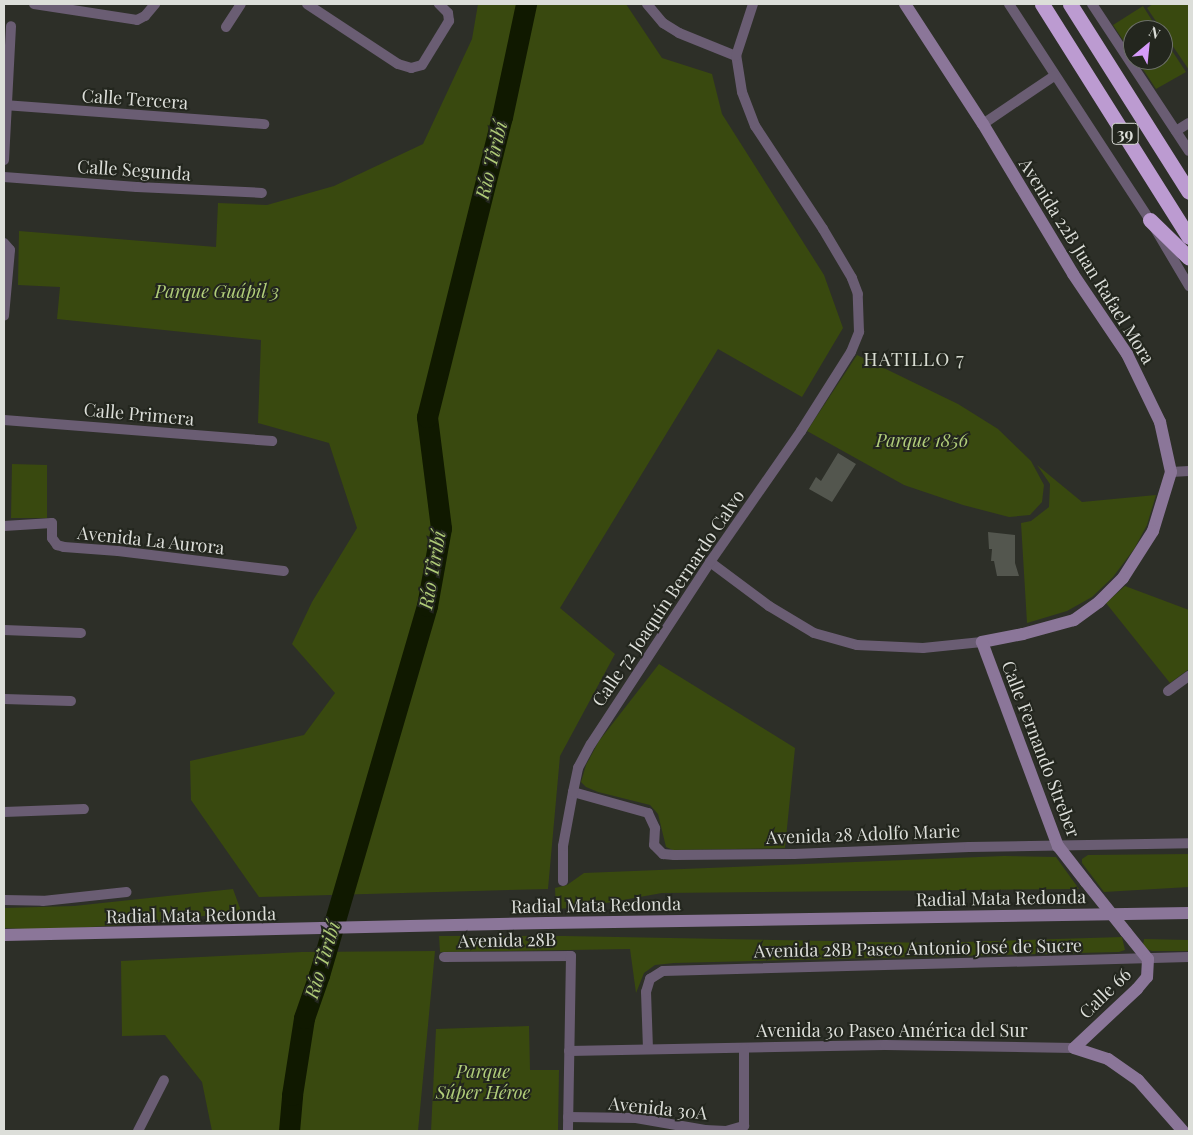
<!DOCTYPE html>
<meta charset="utf-8">
<style>
body{margin:0}
#map{position:relative;width:1193px;height:1135px;overflow:hidden;background:#2d2f28;font-family:"Playfair Display",serif}
div>[style]{position:absolute}
[style*='--x']{left:calc(var(--x)*1px);top:calc(var(--y)*1px);width:calc(var(--w)*1px);rotate:calc(var(--a)*1deg)}
.green>*{inset:0;background:#39490f}
.river>*{height:21px;margin:-10.5px;padding:0 10.5px;transform-origin:10.5px;border-radius:10.5px;background:#101900}
.building>*{inset:0;background:#53564e}
.street>*{height:10px;margin:-5px;padding:0 5px;transform-origin:5px;border-radius:5px;background:#6a5d73}
.secondary>*{height:12px;margin:-6px;padding:0 6px;transform-origin:6px;border-radius:6px;background:#8b7699}
.highway>*{height:15px;margin:-7.5px;padding:0 7.5px;transform-origin:7.5px;border-radius:7.5px;background:#bc9bd1}
.secondary-bridge>*{height:12px;margin:-6px;padding:0 6px;transform-origin:6px;border-radius:6px;background:#8b7699}
span{translate:-50% -50%;white-space:nowrap;text-align:center;line-height:1.15;-webkit-text-stroke:4px #23261e;paint-order:stroke}
.shield-label span{padding:1px 4px;background:#23261e;border:1px solid;border-radius:4px;-webkit-text-stroke-width:0}
.shield-label{font-size:16px;color:#dcded9;font-weight:700}
.street-label{font-size:18px;color:#dcded9}
.park-label{font-size:18px;color:#b1ce7a;font-style:italic}
.water-label{font-size:19px;color:#afcb77;font-style:italic}
.neighbourhood-label{font-size:19px;color:#d8dcd2;letter-spacing:1px}
.frame{position:absolute;inset:0;border:5px solid #dcded9;pointer-events:none}
.north{position:absolute;left:1123px;top:20px;width:50px;height:50px;box-sizing:border-box;background:#23261e;border:1px solid #6d7069;border-radius:50%;rotate:28deg;font-size:14px;font-weight:700;line-height:20px;text-align:center;color:#dcded9}
.north::after{content:'';display:block;margin:auto;width:18px;height:22px;background:#d69bfa;clip-path:polygon(50% 0,100% 100%,50% 72%,0 100%)}
</style>
<div id="map">
<div class="green">
<div style="clip-path:polygon(478px 4px,626px 4px,662px 58px,712px 74px,722px 114px,824px 275px,843px 328px,802px 397px,718px 349px,560px 608px,615px 654px,560px 756px,548px 889px,259px 897px,191px 800px,190px 761px,304px 735px,335px 693px,292px 644px,312px 602px,357px 528px,329px 443px,258px 423px,261px 340px,57px 319px,60px 287px,18px 285px,19px 231px,216px 247px,218px 203px,267px 205px,334px 186px,423px 144px,472px 39px)"></div>
<div style="clip-path:polygon(1153px 4px,1189px 4px,1189px 70px,1147px 8px)"></div>
<div style="clip-path:polygon(1143px 6px,1158px 30px,1133px 30px,1133px 55px,1113px 25px)"></div>
<div style="clip-path:polygon(1163px 37px,1186px 72px,1156px 89px,1137px 60px,1163px 60px)"></div>
<div style="clip-path:polygon(857px 355px,958px 404px,998px 429px,1031px 461px,1044px 485px,1042px 502px,1030px 515px,1009px 517px,963px 505px,904px 485px,807px 431px)"></div>
<div style="clip-path:polygon(12px 464px,47px 465px,47px 518px,11px 518px)"></div>
<div style="clip-path:polygon(1037px 465px,1082px 502px,1156px 495px,1147px 525px,1134px 549px,1113px 577px,1092px 597px,1067px 611px,1027px 623px,1021px 523px,1031px 521px,1049px 507px,1050px 484px)"></div>
<div style="clip-path:polygon(1125px 586px,1189px 610px,1189px 669px,1170px 683px,1106px 603px)"></div>
<div style="clip-path:polygon(659px 664px,795px 748px,785px 848px,673px 850px,666px 847px,658px 814px,650px 805px,598px 792px,586px 787px,581px 782px,586px 765px,599px 741px)"></div>
<div style="clip-path:polygon(1189px 854px,1189px 887px,1104px 892px,1082px 863px,1082px 859px,1088px 855px)"></div>
<div style="clip-path:polygon(1004px 856px,1056px 857px,1079px 889px,662px 893px,584px 907px,556px 909px,555px 888px,567px 885px,584px 873px)"></div>
<div style="clip-path:polygon(233px 889px,241px 911px,151px 923px,46px 930px,4px 928px,4px 908px,74px 906px)"></div>
<div style="clip-path:polygon(439px 936px,564px 936px,933px 943px,1122px 937px,1125px 950px,1119px 952px,674px 963px,655px 965px,644px 973px,636px 993px,630px 949px,440px 952px)"></div>
<div style="clip-path:polygon(1144px 939px,1189px 940px,1189px 951px,1152px 951px,1146px 949px,1143px 945px)"></div>
<div style="clip-path:polygon(435px 951px,418px 1131px,212px 1131px,202px 1082px,165px 1035px,122px 1036px,121px 961px,302px 952px)"></div>
<div style="clip-path:polygon(529px 1026px,530px 1070px,559px 1070px,558px 1131px,431px 1131px,436px 1029px)"></div>
</div>
<div class="river">
<div style="--x:289;--y:1131;--w:36;--a:-85"></div>
<div style="--x:292;--y:1095;--w:78;--a:-81.1"></div>
<div style="--x:304;--y:1018;--w:46;--a:-70.8"></div>
<div style="--x:319;--y:975;--w:384;--a:-73.7"></div>
<div style="--x:427;--y:606;--w:79;--a:-79.8"></div>
<div style="--x:441;--y:528;--w:112;--a:-97.2"></div>
<div style="--x:427;--y:417;--w:309;--a:-76"></div>
<div style="--x:502;--y:117;--w:116;--a:-78"></div>
</div>
<div class="building">
<div style="clip-path:polygon(838px 453px,856px 464px,832px 502px,809px 489px,816px 477px,821px 481px)"></div>
<div style="clip-path:polygon(988px 532px,1015px 535px,1015px 563px,1019px 576px,997px 576px,994px 561px,991px 561px,992px 549px,989px 549px)"></div>
</div>
<div class="street">
<div style="--x:34;--y:4;--w:104;--a:8.8"></div>
<div style="--x:137;--y:20;--w:9;--a:-27"></div>
<div style="--x:145;--y:16;--w:16;--a:-50"></div>
<div style="--x:307;--y:4;--w:109;--a:33.4"></div>
<div style="--x:398;--y:64;--w:14;--a:17"></div>
<div style="--x:411;--y:68;--w:11;--a:-15"></div>
<div style="--x:422;--y:65;--w:52;--a:-58.5"></div>
<div style="--x:449;--y:21;--w:8;--a:-97"></div>
<div style="--x:448;--y:13;--w:13;--a:-135"></div>
<div style="--x:647;--y:4;--w:25;--a:50"></div>
<div style="--x:663;--y:23;--w:19;--a:32"></div>
<div style="--x:679;--y:33;--w:61;--a:22"></div>
<div style="--x:1009;--y:4;--w:258;--a:56.9"></div>
<div style="--x:1150;--y:220;--w:77;--a:59.4"></div>
<div style="--x:1092;--y:4;--w:176;--a:56.6"></div>
<div style="--x:226;--y:27;--w:27;--a:-57"></div>
<div style="--x:4;--y:105;--w:261;--a:4.2"></div>
<div style="--x:983;--y:124;--w:86;--a:-34.1"></div>
<div style="--x:1176;--y:131;--w:15;--a:-32"></div>
<div style="--x:4;--y:160;--w:134;--a:-87"></div>
<div style="--x:4;--y:177;--w:133;--a:4.3"></div>
<div style="--x:137;--y:187;--w:125;--a:2.7"></div>
<div style="--x:4;--y:243;--w:9;--a:49"></div>
<div style="--x:10;--y:250;--w:66;--a:95.2"></div>
<div style="--x:4;--y:420;--w:269;--a:4.5"></div>
<div style="--x:1171;--y:472;--w:18;--a:-3"></div>
<div style="--x:4;--y:526;--w:48;--a:-3.6"></div>
<div style="--x:52;--y:523;--w:15;--a:90"></div>
<div style="--x:52;--y:538;--w:9;--a:54"></div>
<div style="--x:57;--y:545;--w:7;--a:16"></div>
<div style="--x:64;--y:547;--w:54;--a:4.2"></div>
<div style="--x:118;--y:551;--w:167;--a:6.9"></div>
<div style="--x:710;--y:562;--w:74;--a:36.7"></div>
<div style="--x:769;--y:606;--w:52;--a:31"></div>
<div style="--x:814;--y:633;--w:45;--a:15.6"></div>
<div style="--x:857;--y:645;--w:66;--a:2.6"></div>
<div style="--x:923;--y:648;--w:59;--a:-5.8"></div>
<div style="--x:4;--y:630;--w:77;--a:2.2"></div>
<div style="--x:1168;--y:691;--w:26;--a:-36"></div>
<div style="--x:4;--y:699;--w:67;--a:1.7"></div>
<div style="--x:573;--y:792;--w:78;--a:15.6"></div>
<div style="--x:648;--y:813;--w:17;--a:65"></div>
<div style="--x:655;--y:828;--w:17;--a:93"></div>
<div style="--x:654;--y:845;--w:13;--a:45"></div>
<div style="--x:663;--y:854;--w:11;--a:5"></div>
<div style="--x:674;--y:855;--w:120;--a:-0.5"></div>
<div style="--x:794;--y:854;--w:175;--a:-2.3"></div>
<div style="--x:969;--y:847;--w:220;--a:-1"></div>
<div style="--x:4;--y:812;--w:80;--a:-2.1"></div>
<div style="--x:563;--y:881;--w:35;--a:-90"></div>
<div style="--x:563;--y:846;--w:55;--a:-79.5"></div>
<div style="--x:573;--y:792;--w:25;--a:-78"></div>
<div style="--x:578;--y:768;--w:27;--a:-62"></div>
<div style="--x:591;--y:744;--w:217;--a:-56.8"></div>
<div style="--x:710;--y:562;--w:160;--a:-55.2"></div>
<div style="--x:801;--y:431;--w:93;--a:-57.7"></div>
<div style="--x:851;--y:352;--w:22;--a:-68"></div>
<div style="--x:859;--y:332;--w:38;--a:-92"></div>
<div style="--x:858;--y:294;--w:17;--a:-111"></div>
<div style="--x:852;--y:278;--w:57;--a:-120.6"></div>
<div style="--x:823;--y:229;--w:123;--a:-123.4"></div>
<div style="--x:755;--y:126;--w:36;--a:-111"></div>
<div style="--x:742;--y:92;--w:36;--a:-99"></div>
<div style="--x:736;--y:56;--w:55;--a:-71.9"></div>
<div style="--x:4;--y:900;--w:39;--a:1"></div>
<div style="--x:43;--y:901;--w:84;--a:-6.1"></div>
<div style="--x:444;--y:957;--w:127;--a:-0.5"></div>
<div style="--x:571;--y:956;--w:175;--a:91"></div>
<div style="--x:648;--y:1049;--w:57;--a:-92"></div>
<div style="--x:646;--y:992;--w:14;--a:-73"></div>
<div style="--x:650;--y:979;--w:15;--a:-32"></div>
<div style="--x:663;--y:971;--w:526;--a:-1.52"></div>
<div style="--x:569;--y:1051;--w:316;--a:-1.1"></div>
<div style="--x:885;--y:1045;--w:189;--a:0.9"></div>
<div style="--x:568;--y:1117;--w:68;--a:0.8"></div>
<div style="--x:636;--y:1118;--w:70;--a:9.9"></div>
<div style="--x:705;--y:1130;--w:21;--a:3"></div>
<div style="--x:726;--y:1131;--w:19;--a:-16"></div>
<div style="--x:744;--y:1126;--w:78;--a:-90"></div>
<div style="--x:138;--y:1131;--w:57;--a:-63"></div>
</div>
<div class="secondary">
<div style="--x:905;--y:4;--w:143;--a:57"></div>
<div style="--x:983;--y:124;--w:175;--a:59"></div>
<div style="--x:1073;--y:274;--w:97;--a:56"></div>
<div style="--x:1127;--y:354;--w:76;--a:64.1"></div>
<div style="--x:1160;--y:422;--w:51;--a:77.6"></div>
<div style="--x:1171;--y:472;--w:62;--a:107"></div>
<div style="--x:1153;--y:531;--w:56;--a:122.6"></div>
<div style="--x:1123;--y:578;--w:34;--a:135"></div>
<div style="--x:1099;--y:602;--w:31;--a:144"></div>
<div style="--x:1074;--y:620;--w:53;--a:164.6"></div>
<div style="--x:1023;--y:634;--w:42;--a:169"></div>
<div style="--x:982;--y:642;--w:218;--a:69.6"></div>
<div style="--x:1058;--y:846;--w:46;--a:52.1"></div>
<div style="--x:1126;--y:932;--w:35;--a:51"></div>
<div style="--x:1148;--y:959;--w:18;--a:93"></div>
<div style="--x:1147;--y:977;--w:16;--a:130"></div>
<div style="--x:1137;--y:989;--w:86;--a:136.9"></div>
<div style="--x:1074;--y:1048;--w:36;--a:18"></div>
<div style="--x:1108;--y:1059;--w:37;--a:35"></div>
<div style="--x:1138;--y:1080;--w:68;--a:48.6"></div>
<div style="--x:4;--y:935;--w:543;--a:-1.27"></div>
<div style="--x:547;--y:923;--w:642;--a:-0.89"></div>
</div>
<div class="highway">
<div style="--x:1042;--y:4;--w:275;--a:57.8"></div>
<div style="--x:1070;--y:4;--w:222;--a:57.7"></div>
<div style="--x:1150;--y:220;--w:54;--a:44.3"></div>
</div>
<div class="secondary-bridge">
<div style="--x:1086;--y:882;--w:64;--a:51.3"></div>
</div>
<div class="shield-label">
<span style="left:1125px;top:134px">39</span>
</div>
<div class="street-label">
<span style="left:135px;top:99px;rotate:4deg">Calle Tercera</span>
<span style="left:134px;top:170px;rotate:4deg">Calle Segunda</span>
<span style="left:1087px;top:261px;rotate:58deg">Avenida 22B Juan Rafael Mora</span>
<span style="left:139px;top:414px;rotate:5deg">Calle Primera</span>
<span style="left:151px;top:540px;rotate:6deg">Avenida La Aurora</span>
<span style="left:668px;top:598px;rotate:-56deg">Calle 72 Joaquín Bernardo Calvo</span>
<span style="left:1041px;top:749px;rotate:69deg">Calle Fernando Streber</span>
<span style="left:863px;top:834px;rotate:-2deg">Avenida 28 Adolfo Marie</span>
<span style="left:1001px;top:898px;rotate:-1deg">Radial Mata Redonda</span>
<span style="left:596px;top:905px;rotate:-1deg">Radial Mata Redonda</span>
<span style="left:191px;top:915px;rotate:-1deg">Radial Mata Redonda</span>
<span style="left:507px;top:940px;rotate:-1deg">Avenida 28B</span>
<span style="left:918px;top:948px;rotate:-1deg">Avenida 28B Paseo Antonio José de Sucre</span>
<span style="left:1105px;top:993px;rotate:-44deg">Calle 66</span>
<span style="left:892px;top:1030px">Avenida 30 Paseo América del Sur</span>
<span style="left:658px;top:1108px;rotate:6deg">Avenida 30A</span>
</div>
<div class="park-label">
<span style="left:217px;top:291px">Parque Guápil 3</span>
<span style="left:922px;top:440px">Parque 1856</span>
<span style="left:483px;top:1082px">Parque<br>Súper Héroe</span>
</div>
<div class="water-label">
<span style="left:491px;top:160px;rotate:-76deg">Río Tiribí</span>
<span style="left:432px;top:570px;rotate:-80deg">Río Tiribí</span>
<span style="left:322px;top:960px;rotate:-73deg">Río Tiribí</span>
</div>
<div class="neighbourhood-label">
<span style="left:914px;top:359px">HATILLO 7</span>
</div>
<div class="frame"></div>
<div class="north">N</div>
</div>
